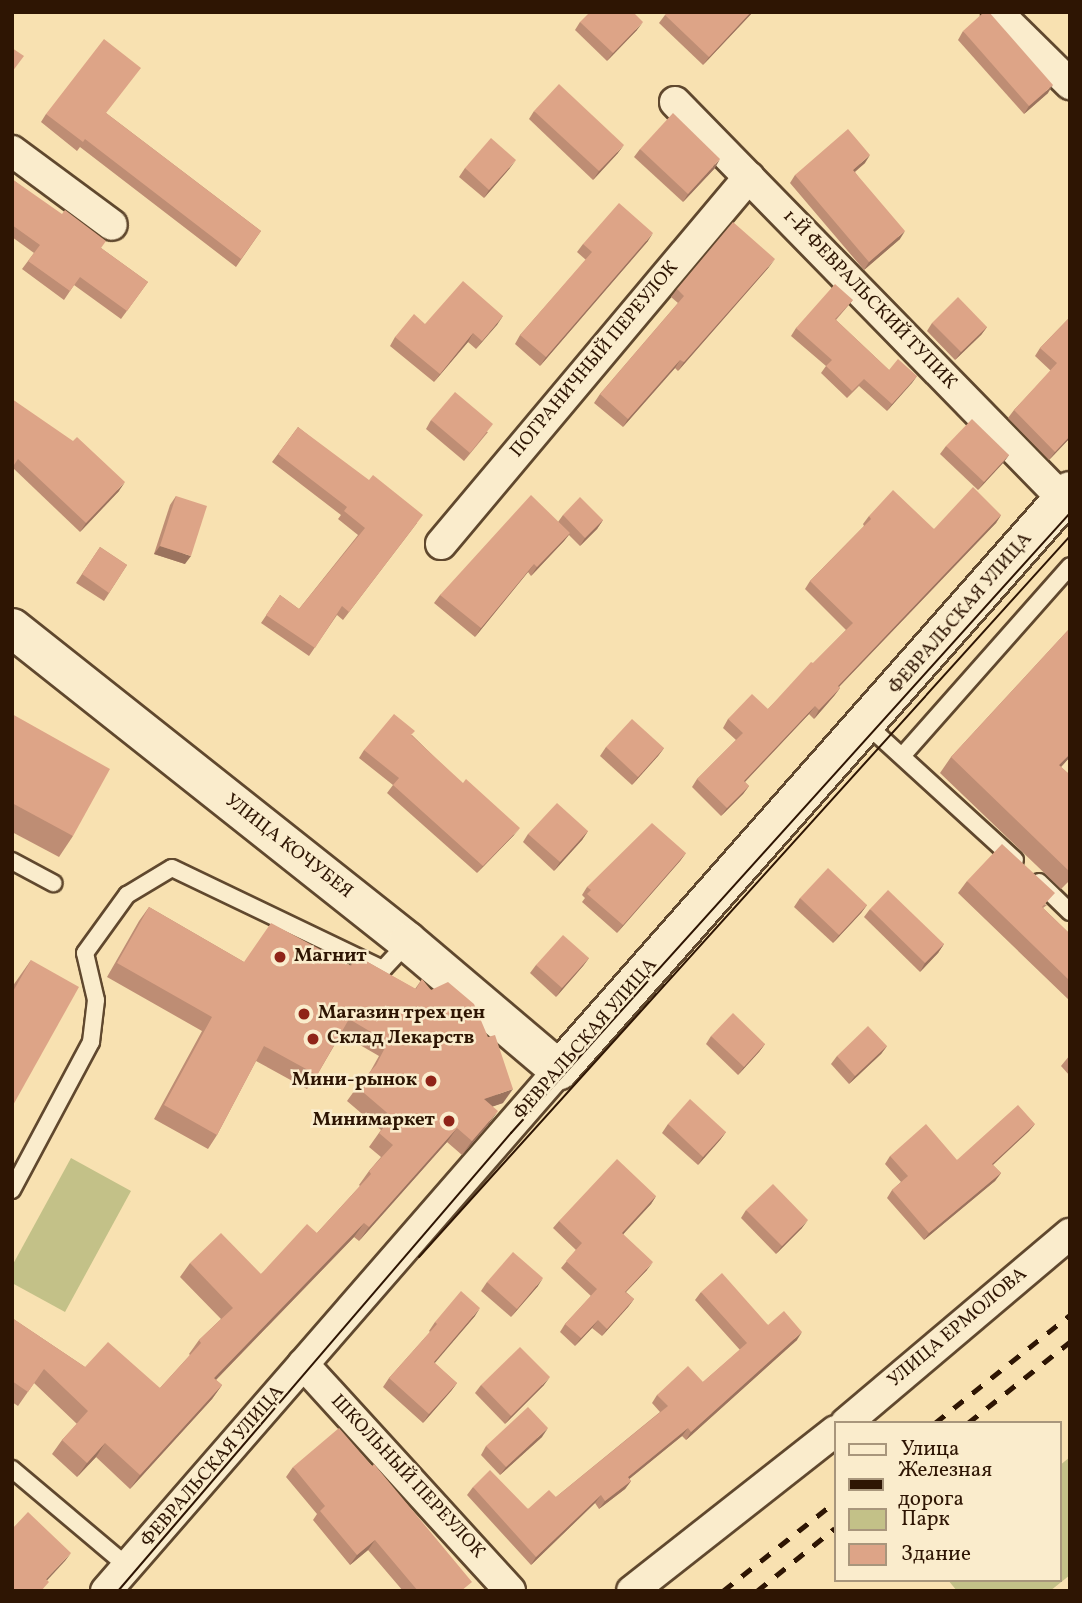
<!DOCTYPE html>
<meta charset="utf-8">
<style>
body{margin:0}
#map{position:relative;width:1082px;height:1603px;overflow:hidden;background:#f8e1b1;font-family:Vollkorn,serif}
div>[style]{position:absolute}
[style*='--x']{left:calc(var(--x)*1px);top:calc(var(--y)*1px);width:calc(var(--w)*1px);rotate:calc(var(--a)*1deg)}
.green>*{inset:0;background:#c3c188}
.roads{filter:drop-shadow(2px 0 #60482e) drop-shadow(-2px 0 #60482e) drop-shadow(0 2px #60482e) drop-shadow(0 -2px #60482e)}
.lane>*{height:16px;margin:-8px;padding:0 8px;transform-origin:8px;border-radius:8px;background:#faeccc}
.street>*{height:30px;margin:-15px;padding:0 15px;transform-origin:15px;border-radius:15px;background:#faeccc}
.secondary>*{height:38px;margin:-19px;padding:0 19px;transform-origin:19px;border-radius:19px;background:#faeccc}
.tram>*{height:2px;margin:-1px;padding:0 1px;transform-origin:1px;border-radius:1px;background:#2e1503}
.rail>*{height:5px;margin-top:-2.5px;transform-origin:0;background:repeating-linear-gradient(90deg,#2e1503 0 12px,transparent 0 24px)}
.wall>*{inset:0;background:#be8d74}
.shaded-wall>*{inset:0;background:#9b735e}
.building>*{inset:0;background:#dda487}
.dots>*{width:19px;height:19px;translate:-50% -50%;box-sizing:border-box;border:4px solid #faeccc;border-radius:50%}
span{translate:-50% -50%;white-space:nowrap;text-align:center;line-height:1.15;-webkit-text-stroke:5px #faeccc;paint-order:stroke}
.street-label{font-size:19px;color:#2e1503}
.poi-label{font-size:19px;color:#2e1503;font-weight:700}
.left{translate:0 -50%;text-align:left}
.right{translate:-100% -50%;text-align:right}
.frame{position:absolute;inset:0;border:14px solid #2e1503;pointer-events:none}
.legend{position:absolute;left:834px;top:1421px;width:228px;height:161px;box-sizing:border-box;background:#faeccc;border:2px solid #a8967c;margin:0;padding:9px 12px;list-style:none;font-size:21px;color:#2e1503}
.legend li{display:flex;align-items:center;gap:14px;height:35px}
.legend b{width:35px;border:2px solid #a8967c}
</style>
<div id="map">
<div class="green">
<div style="clip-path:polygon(71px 1158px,131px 1191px,65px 1312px,12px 1283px,12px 1266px)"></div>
<div style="clip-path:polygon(1070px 1457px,1070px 1575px,1050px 1591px,957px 1591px,948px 1580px,1059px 1580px,1059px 1466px)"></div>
</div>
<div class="roads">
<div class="lane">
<div style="--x:865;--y:723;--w:203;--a:42.4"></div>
<div style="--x:903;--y:755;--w:252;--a:-48.5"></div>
<div style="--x:12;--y:861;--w:47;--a:28.2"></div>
<div style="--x:1039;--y:882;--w:43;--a:44.1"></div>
<div style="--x:12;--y:1190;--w:168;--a:-61.9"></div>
<div style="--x:91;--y:1042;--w:42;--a:-83.2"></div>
<div style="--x:96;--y:1000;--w:48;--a:-103.2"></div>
<div style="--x:85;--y:953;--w:72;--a:-54.1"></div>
<div style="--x:127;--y:895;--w:52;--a:-31"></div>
<div style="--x:172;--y:868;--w:234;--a:25.6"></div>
<div style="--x:383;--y:969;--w:37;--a:-47"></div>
<div style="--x:12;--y:1469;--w:150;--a:40.1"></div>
</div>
<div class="street">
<div style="--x:997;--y:12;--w:103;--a:44.6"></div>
<div style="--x:675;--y:102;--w:555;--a:45.66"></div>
<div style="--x:12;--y:151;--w:124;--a:36.5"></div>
<div style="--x:441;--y:544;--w:479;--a:-50"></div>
<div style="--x:303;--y:1364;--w:307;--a:47.6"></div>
<div style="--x:846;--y:1423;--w:293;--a:-40.2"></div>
<div style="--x:106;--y:1591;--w:690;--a:-48.99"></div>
<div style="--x:632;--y:1591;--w:258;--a:-38.2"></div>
</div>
<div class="secondary">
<div style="--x:12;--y:628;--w:505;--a:38.41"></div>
<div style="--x:408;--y:942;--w:198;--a:40.3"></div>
<div style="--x:559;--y:1070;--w:772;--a:-48.57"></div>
</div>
</div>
<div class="tram">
<div style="--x:419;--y:1257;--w:971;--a:-47.92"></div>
<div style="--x:118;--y:1591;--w:604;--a:-49.37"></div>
<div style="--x:511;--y:1133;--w:835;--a:-47.96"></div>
</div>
<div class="rail">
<div style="--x:935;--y:1423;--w:173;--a:-38.7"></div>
<div style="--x:968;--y:1423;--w:130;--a:-38.5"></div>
<div style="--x:723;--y:1591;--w:143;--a:-38.5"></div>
<div style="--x:757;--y:1591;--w:100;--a:-38.9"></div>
</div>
<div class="wall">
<div style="clip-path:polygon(753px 12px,703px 65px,659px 23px,665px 15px)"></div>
<div style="clip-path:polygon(580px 22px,637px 30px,607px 61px,575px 30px)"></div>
<div style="clip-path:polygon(963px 31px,1048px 93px,1024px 114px,958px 40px)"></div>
<div style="clip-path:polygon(534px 111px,618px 153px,593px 180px,529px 119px)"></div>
<div style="clip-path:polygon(106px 113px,261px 231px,236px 267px,80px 147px,77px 151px,41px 122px,46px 114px)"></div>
<div style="clip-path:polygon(640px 149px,715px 168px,683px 202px,634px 157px)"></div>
<div style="clip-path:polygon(865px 163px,855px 172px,900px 239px,864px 270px,790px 183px,795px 175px)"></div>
<div style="clip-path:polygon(465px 168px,510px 168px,484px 198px,459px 177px)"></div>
<div style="clip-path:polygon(12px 179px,101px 248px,148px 282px,121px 319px,74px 285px,64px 300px,22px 269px,34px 253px,12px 237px)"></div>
<div style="clip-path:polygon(648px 241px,540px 366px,515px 344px,520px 335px,586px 260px,577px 252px,583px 244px)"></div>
<div style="clip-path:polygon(769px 267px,678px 371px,675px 368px,623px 427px,594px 403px,600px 394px,678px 303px,671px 297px,677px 289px)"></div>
<div style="clip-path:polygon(853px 300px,836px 320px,889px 370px,917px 376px,887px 411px,859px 386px,847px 398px,821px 373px,826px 366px,791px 336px,796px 328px)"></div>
<div style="clip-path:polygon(503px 316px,476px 349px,468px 342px,434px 382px,390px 346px,395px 337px,425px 324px)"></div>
<div style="clip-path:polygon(1070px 317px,1070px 438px,1049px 460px,1008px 418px,1014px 410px,1051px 371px,1035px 356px,1040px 348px)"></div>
<div style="clip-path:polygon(932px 323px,987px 327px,981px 335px,955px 360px,927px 331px)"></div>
<div style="clip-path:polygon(12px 399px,119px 491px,80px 532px,13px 468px)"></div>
<div style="clip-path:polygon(431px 420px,488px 432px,464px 461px,426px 429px)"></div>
<div style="clip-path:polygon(298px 427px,417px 523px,343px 620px,337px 615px,309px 656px,261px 623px,280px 595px,299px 609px,358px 535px,338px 519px,341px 515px,272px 462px)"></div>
<div style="clip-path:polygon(946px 446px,1009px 455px,1003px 463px,978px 490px,940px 454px)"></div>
<div style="clip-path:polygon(176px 496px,185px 564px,154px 554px,170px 505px)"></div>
<div style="clip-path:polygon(563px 515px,603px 520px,597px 529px,580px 546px,569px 535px,564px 541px,531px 576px,528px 572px,475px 637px,434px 603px,440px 595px,558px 522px)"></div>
<div style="clip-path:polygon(1001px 515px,996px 523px,839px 687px,840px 688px,834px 696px,814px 719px,809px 714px,745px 782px,749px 786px,743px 794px,721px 816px,692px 787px,697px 779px,736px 740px,723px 728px,728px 719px,768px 709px,846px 630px,805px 589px,810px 581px,864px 526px,863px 524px,869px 516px,934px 529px)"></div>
<div style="clip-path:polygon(100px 547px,127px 565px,104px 601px,76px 583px)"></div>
<div style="clip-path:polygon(1070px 628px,1070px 757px,1061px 767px,1070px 775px,1070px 880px,1061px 889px,940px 773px,951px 757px)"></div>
<div style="clip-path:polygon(12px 714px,73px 836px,59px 857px,12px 832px)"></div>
<div style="clip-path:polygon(412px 735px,514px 835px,477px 873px,387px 793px,393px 785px,359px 758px,364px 750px)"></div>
<div style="clip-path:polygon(606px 747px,664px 748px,658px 756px,632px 785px,600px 756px)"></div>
<div style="clip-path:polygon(588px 831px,582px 840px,554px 871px,523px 842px,528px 834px)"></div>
<div style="clip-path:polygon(686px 853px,680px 861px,617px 933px,582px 902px,585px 898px,582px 895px,587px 887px)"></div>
<div style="clip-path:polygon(967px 881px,1047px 905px,1043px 908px,1070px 934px,1070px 1001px,958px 893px)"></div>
<div style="clip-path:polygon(800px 898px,867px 905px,861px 913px,833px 943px,794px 907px)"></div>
<div style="clip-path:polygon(149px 907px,244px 962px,350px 965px,357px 956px,415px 989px,422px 979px,503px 1103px,493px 1106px,488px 1125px,462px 1155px,447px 1142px,359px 1241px,354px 1237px,216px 1380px,222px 1385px,212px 1399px,130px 1489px,96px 1457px,77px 1477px,52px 1454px,62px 1440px,77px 1424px,34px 1383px,18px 1406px,12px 1402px,12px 1318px,85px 1367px,160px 1388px,190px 1355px,189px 1354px,199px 1340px,221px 1319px,180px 1277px,190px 1263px,261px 1274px,317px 1233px,360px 1186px,359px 1185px,369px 1171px,381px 1157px,369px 1147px,381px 1130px,347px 1101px,357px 1087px,370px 1072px,379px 1056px,341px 1034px,317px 1075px,307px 1089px,256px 1061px,217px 1135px,208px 1149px,154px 1119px,202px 1031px,107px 977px,139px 921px)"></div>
<div style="clip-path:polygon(870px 909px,944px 944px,938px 953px,920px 972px,864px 917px)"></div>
<div style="clip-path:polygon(589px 958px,583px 966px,556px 997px,530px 973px,536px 965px)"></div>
<div style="clip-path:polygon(31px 960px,12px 1107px,12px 987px)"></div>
<div style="clip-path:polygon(711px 1036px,765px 1044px,759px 1052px,738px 1075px,706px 1044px)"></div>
<div style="clip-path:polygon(887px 1046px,881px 1054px,849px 1084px,831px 1064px,837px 1056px)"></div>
<div style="clip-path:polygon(1070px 1055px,1070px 1076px,1061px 1066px)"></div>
<div style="clip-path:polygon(668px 1124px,726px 1132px,720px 1140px,698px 1165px,662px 1133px)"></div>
<div style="clip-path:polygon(1035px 1124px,1029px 1131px,993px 1165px,1001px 1173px,995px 1181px,924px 1240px,887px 1198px,892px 1190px,901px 1182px,885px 1164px,890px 1156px,957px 1160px)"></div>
<div style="clip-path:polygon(656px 1196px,651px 1204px,623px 1234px,647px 1270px,626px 1292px,634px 1299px,628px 1307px,602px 1336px,592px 1328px,575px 1346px,560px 1332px,565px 1324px,591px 1296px,561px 1268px,576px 1250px,553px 1228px,559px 1221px)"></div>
<div style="clip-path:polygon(746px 1210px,802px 1228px,776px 1254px,741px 1218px)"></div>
<div style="clip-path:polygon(487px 1282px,538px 1286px,511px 1317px,481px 1291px)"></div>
<div style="clip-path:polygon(701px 1292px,768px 1325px,797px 1340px,686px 1440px,682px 1436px,629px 1479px,631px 1481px,625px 1489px,599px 1509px,595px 1503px,531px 1565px,467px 1495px,473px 1487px,528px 1509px,556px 1497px,660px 1412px,652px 1403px,657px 1395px,703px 1382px,740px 1350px,695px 1300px)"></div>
<div style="clip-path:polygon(475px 1316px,434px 1363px,457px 1383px,451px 1391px,423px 1423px,383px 1387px,389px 1378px,430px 1332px,429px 1331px,435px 1322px)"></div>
<div style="clip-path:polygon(481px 1385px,544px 1385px,505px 1424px,475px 1393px)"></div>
<div style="clip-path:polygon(542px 1437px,500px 1475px,481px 1455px,486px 1446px)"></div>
<div style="clip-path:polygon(293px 1467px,466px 1591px,403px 1591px,368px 1550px,350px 1565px,313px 1520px,317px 1514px,286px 1477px)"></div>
</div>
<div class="shaded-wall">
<div style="clip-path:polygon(751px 12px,753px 12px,703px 65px,709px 57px)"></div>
<div style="clip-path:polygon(643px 22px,637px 30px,607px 61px,613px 53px)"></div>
<div style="clip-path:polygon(1053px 85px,1048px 93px,1024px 114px,1029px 106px)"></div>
<div style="clip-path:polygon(624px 145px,618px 153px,593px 180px,599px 171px)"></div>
<div style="clip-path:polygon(870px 155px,865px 163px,847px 178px,853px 170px)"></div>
<div style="clip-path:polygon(720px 159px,715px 168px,683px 202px,688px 194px)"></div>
<div style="clip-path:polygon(516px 160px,510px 168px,484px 198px,489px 190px)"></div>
<div style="clip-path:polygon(905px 231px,900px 239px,864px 270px,869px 262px)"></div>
<div style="clip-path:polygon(653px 233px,648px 241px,540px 366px,546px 357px)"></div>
<div style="clip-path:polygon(775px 259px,769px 267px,678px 371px,684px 362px)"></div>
<div style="clip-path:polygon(503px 316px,497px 325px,476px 349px,482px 341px)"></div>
<div style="clip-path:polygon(987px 327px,981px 335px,955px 360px,961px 352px)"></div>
<div style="clip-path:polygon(473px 333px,468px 342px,434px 382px,440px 374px)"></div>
<div style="clip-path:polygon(680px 360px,675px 368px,623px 427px,628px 419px)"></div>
<div style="clip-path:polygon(917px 376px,912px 383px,887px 411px,892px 404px)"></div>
<div style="clip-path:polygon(1070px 436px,1070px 438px,1049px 460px,1055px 452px)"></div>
<div style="clip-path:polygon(1009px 455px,1003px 463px,978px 490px,984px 482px)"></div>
<div style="clip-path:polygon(125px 482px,119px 491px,80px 532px,86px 523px)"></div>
<div style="clip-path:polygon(1001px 515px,996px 523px,832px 694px,838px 686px)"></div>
<div style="clip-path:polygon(603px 520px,597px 529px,580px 546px,585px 538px)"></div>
<div style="clip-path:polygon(570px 533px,564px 541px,531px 576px,537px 567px)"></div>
<div style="clip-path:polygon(160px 546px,191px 556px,185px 564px,154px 554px)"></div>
<div style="clip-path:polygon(534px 564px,528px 572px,475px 637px,481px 628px)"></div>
<div style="clip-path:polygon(840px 688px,834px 696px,814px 719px,819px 710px)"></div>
<div style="clip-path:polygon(815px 706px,809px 714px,738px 789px,744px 781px)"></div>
<div style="clip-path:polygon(664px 748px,658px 756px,632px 785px,638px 777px)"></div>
<div style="clip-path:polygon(1070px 754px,1070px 757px,1048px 781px,1059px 765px)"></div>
<div style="clip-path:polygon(749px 786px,743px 794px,721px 816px,727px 808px)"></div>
<div style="clip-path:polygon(520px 828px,514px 835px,477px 873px,483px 866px)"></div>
<div style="clip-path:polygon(588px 831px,582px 840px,554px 871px,560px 862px)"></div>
<div style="clip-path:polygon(686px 853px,680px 861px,617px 933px,623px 925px)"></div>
<div style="clip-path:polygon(867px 905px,861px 913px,833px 943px,839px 935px)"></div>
<div style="clip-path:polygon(944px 944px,938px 953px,920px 972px,925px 963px)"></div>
<div style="clip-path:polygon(589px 958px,583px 966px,556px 997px,562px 988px)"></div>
<div style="clip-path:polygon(765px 1044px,759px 1052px,738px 1075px,744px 1067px)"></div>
<div style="clip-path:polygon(887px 1046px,881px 1054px,849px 1084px,855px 1076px)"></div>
<div style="clip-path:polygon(513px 1089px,503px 1103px,474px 1113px,484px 1099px)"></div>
<div style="clip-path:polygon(498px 1111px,488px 1125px,462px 1155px,472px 1141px)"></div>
<div style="clip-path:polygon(1035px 1124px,1029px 1131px,986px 1171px,992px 1164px)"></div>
<div style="clip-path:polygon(457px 1128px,447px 1142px,359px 1241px,369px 1227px)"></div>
<div style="clip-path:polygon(726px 1132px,720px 1140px,698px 1165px,703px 1157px)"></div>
<div style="clip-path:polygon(1001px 1173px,995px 1181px,924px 1240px,929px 1233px)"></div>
<div style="clip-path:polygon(656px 1196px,651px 1204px,617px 1241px,622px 1233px)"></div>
<div style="clip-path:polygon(808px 1220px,802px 1228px,776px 1254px,782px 1246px)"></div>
<div style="clip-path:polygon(364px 1223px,354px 1237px,204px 1392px,214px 1378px)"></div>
<div style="clip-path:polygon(653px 1262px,647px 1270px,619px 1299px,625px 1292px)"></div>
<div style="clip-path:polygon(543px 1278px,538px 1286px,511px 1317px,517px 1309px)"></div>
<div style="clip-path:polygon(634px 1299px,628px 1307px,602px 1336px,607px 1329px)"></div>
<div style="clip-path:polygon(480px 1308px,475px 1316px,428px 1371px,434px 1362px)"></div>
<div style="clip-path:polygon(598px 1320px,592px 1328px,575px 1346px,581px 1338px)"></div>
<div style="clip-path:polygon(802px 1332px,797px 1340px,686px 1440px,691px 1432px)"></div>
<div style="clip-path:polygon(550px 1377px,544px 1385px,505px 1424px,511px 1416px)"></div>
<div style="clip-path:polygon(457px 1383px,451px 1391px,423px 1423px,429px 1414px)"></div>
<div style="clip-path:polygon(222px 1385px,212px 1399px,130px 1489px,140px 1475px)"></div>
<div style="clip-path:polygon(548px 1428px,542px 1437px,500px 1475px,506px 1467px)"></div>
<div style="clip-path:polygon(688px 1428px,682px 1436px,622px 1485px,628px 1477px)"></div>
<div style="clip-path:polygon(105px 1443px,96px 1457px,77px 1477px,87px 1463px)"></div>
<div style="clip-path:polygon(631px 1481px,625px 1489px,599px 1509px,605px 1501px)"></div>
<div style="clip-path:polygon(601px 1495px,595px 1503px,531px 1565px,536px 1557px)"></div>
<div style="clip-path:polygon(375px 1540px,368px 1550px,350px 1565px,357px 1555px)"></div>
<div style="clip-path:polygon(71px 1553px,65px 1561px,41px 1587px,46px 1579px)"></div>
</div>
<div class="building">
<div style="clip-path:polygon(590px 12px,633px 12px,643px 22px,613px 53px,580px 22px)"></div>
<div style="clip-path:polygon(667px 12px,751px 12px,709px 57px,665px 15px)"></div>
<div style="clip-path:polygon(984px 12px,989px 12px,1053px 85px,1029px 106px,963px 31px)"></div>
<div style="clip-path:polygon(104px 39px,141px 68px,106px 113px,261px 231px,241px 259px,85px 139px,83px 142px,46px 114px)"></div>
<div style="clip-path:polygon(12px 48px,24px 56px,12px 72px)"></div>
<div style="clip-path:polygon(559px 84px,624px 145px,599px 171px,534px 111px)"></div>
<div style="clip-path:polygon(673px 113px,720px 159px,688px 194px,640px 149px)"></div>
<div style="clip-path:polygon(848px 129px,870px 155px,853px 170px,905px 231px,869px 262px,795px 175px)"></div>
<div style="clip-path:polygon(491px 138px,516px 160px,489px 190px,465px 168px)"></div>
<div style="clip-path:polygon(12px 179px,62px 214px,65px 210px,106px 241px,101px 248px,148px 282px,127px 311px,80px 277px,70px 291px,28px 261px,40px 245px,12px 225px)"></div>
<div style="clip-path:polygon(619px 203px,653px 233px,546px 357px,520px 335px,592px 252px,583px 244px)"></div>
<div style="clip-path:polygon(733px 222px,775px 259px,684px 362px,680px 360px,628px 419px,600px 394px,684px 296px,677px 289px)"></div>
<div style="clip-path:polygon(463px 281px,503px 316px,482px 341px,473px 333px,440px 374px,395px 337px,414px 314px,425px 324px)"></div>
<div style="clip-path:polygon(835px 284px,853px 300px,835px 319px,889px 370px,898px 359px,917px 376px,892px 404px,864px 379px,852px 391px,826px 366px,832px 360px,796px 328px)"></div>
<div style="clip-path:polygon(958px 297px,987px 327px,961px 352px,932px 323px)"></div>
<div style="clip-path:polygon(1070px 317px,1070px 436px,1055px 452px,1014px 410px,1057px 363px,1040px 348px)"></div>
<div style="clip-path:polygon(455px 392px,493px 424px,470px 453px,431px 420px)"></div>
<div style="clip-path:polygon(12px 399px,73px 441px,77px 437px,125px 482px,86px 523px,18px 459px,12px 468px)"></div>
<div style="clip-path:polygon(972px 419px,1009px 455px,984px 482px,946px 446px)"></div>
<div style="clip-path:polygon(298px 427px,369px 480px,373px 475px,423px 515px,349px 612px,342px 606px,315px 648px,266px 615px,280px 595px,299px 609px,365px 528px,344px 511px,347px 507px,278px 454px)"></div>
<div style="clip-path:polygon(973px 487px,1001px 515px,838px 686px,840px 688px,819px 710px,815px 706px,744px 781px,749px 786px,727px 808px,697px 779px,743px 733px,728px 719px,752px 694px,768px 709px,811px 662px,813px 663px,853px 623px,810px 581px,871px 519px,869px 516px,893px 490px,934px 529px)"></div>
<div style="clip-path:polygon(531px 495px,570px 533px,537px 567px,534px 564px,481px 628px,440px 595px)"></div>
<div style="clip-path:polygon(176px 496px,207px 506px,191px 556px,160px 546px)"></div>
<div style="clip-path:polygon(580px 497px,603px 520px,585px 538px,563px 515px)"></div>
<div style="clip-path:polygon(100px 547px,127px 565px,109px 593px,82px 574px)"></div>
<div style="clip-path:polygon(1070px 628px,1070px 754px,1059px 765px,1070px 775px,1070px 872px,951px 757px)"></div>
<div style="clip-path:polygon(12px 714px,110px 769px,73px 836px,12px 803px)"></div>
<div style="clip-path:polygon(394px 714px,415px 731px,411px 735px,463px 783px,466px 779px,520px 828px,483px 866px,393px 785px,399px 778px,364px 750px)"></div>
<div style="clip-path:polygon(632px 719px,664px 748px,638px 777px,606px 747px)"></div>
<div style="clip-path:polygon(557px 803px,588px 831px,560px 862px,528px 834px)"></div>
<div style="clip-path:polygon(652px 823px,686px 853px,623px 925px,587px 894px,591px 890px,587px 887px)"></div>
<div style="clip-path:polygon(1002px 844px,1055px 893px,1042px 907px,1070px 934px,1070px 981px,967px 881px)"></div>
<div style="clip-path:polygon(828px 868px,867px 905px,839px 935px,800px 898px)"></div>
<div style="clip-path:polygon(888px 890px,944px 944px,925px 963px,870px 909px)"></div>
<div style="clip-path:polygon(149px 907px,244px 962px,271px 923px,351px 966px,357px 956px,416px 989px,422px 979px,431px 990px,448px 982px,474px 1004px,488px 1037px,495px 1035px,513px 1089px,484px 1099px,498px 1111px,472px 1141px,457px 1128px,369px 1227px,364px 1223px,214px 1378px,222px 1385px,140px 1475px,105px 1443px,87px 1463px,62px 1440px,88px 1411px,44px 1369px,28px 1392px,12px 1381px,12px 1318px,85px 1367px,108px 1342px,160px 1388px,201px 1343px,199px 1340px,233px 1308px,190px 1263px,221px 1233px,261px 1274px,307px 1224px,317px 1233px,371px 1174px,369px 1171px,393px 1145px,379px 1133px,392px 1117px,357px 1087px,376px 1065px,388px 1042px,349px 1019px,317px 1075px,264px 1046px,217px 1135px,164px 1105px,212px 1017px,117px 963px)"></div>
<div style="clip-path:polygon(563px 935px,589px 958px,562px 988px,536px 965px)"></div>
<div style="clip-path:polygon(31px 960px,79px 987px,12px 1107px,12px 993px)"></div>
<div style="clip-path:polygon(733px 1013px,765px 1044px,744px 1067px,711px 1036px)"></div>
<div style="clip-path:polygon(868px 1026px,887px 1046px,855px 1076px,837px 1056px)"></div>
<div style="clip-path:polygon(690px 1099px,726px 1132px,703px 1157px,668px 1124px)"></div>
<div style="clip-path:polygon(1018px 1105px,1035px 1124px,992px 1164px,1001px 1173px,929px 1233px,892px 1190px,908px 1176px,890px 1156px,926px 1124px,957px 1160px)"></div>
<div style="clip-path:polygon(617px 1159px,656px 1196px,622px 1233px,653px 1262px,625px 1292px,634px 1299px,607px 1329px,598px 1320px,581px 1338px,565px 1324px,597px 1289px,566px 1261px,582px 1243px,559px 1221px)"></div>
<div style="clip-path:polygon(773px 1184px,808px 1220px,782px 1246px,746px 1210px)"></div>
<div style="clip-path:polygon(513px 1252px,543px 1278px,517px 1309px,487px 1282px)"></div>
<div style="clip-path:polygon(722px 1273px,768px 1325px,784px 1311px,802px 1332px,691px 1432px,688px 1428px,628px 1477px,631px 1481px,605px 1501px,601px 1495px,536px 1557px,473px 1487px,490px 1470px,528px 1509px,549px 1490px,556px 1497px,668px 1406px,657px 1395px,688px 1366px,703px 1382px,747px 1343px,701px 1292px)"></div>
<div style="clip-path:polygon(461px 1291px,480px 1308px,434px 1362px,457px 1383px,429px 1414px,389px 1378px,437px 1324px,435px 1322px)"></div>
<div style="clip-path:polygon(520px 1347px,550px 1377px,511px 1416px,481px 1385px)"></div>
<div style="clip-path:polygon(528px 1407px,548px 1428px,506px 1467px,486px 1446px)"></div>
<div style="clip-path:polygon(339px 1428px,372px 1466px,374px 1464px,472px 1582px,461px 1591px,418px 1591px,375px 1540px,357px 1555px,320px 1511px,325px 1506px,293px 1467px)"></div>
<div style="clip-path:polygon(28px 1512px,71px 1553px,46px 1579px,49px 1582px,41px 1591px,12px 1591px,12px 1529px)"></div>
</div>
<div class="dots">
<div style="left:280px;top:957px;background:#8f2418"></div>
<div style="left:304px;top:1014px;background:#8f2418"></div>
<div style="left:313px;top:1039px;background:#8f2418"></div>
<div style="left:431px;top:1081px;background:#8f2418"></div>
<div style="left:449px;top:1121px;background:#8f2418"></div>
</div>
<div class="street-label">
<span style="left:869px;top:300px;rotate:46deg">1-Й ФЕВРАЛЬСКИЙ ТУПИК</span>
<span style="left:595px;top:360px;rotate:-50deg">ПОГРАНИЧНЫЙ ПЕРЕУЛОК</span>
<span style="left:961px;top:614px;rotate:-49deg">ФЕВРАЛЬСКАЯ УЛИЦА</span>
<span style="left:288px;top:847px;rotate:38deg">УЛИЦА КОЧУБЕЯ</span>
<span style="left:586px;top:1040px;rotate:-49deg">ФЕВРАЛЬСКАЯ УЛИЦА</span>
<span style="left:958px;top:1328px;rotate:-40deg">УЛИЦА ЕРМОЛОВА</span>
<span style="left:213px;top:1467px;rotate:-49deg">ФЕВРАЛЬСКАЯ УЛИЦА</span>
<span style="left:407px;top:1477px;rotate:47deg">ШКОЛЬНЫЙ ПЕРЕУЛОК</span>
</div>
<div class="poi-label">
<span class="left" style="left:294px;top:957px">Магнит</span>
<span class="left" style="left:318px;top:1014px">Магазин трех цен</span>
<span class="left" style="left:327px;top:1039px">Склад Лекарств</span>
<span class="right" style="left:417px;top:1081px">Мини-рынок</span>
<span class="right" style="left:435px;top:1121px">Минимаркет</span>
</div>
<div class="frame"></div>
<ul class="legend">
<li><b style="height:9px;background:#faeccc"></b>Улица</li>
<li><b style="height:9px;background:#2e1503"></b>Железная дорога</li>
<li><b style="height:19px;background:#c3c188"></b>Парк</li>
<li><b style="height:19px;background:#dda487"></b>Здание</li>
</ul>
</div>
